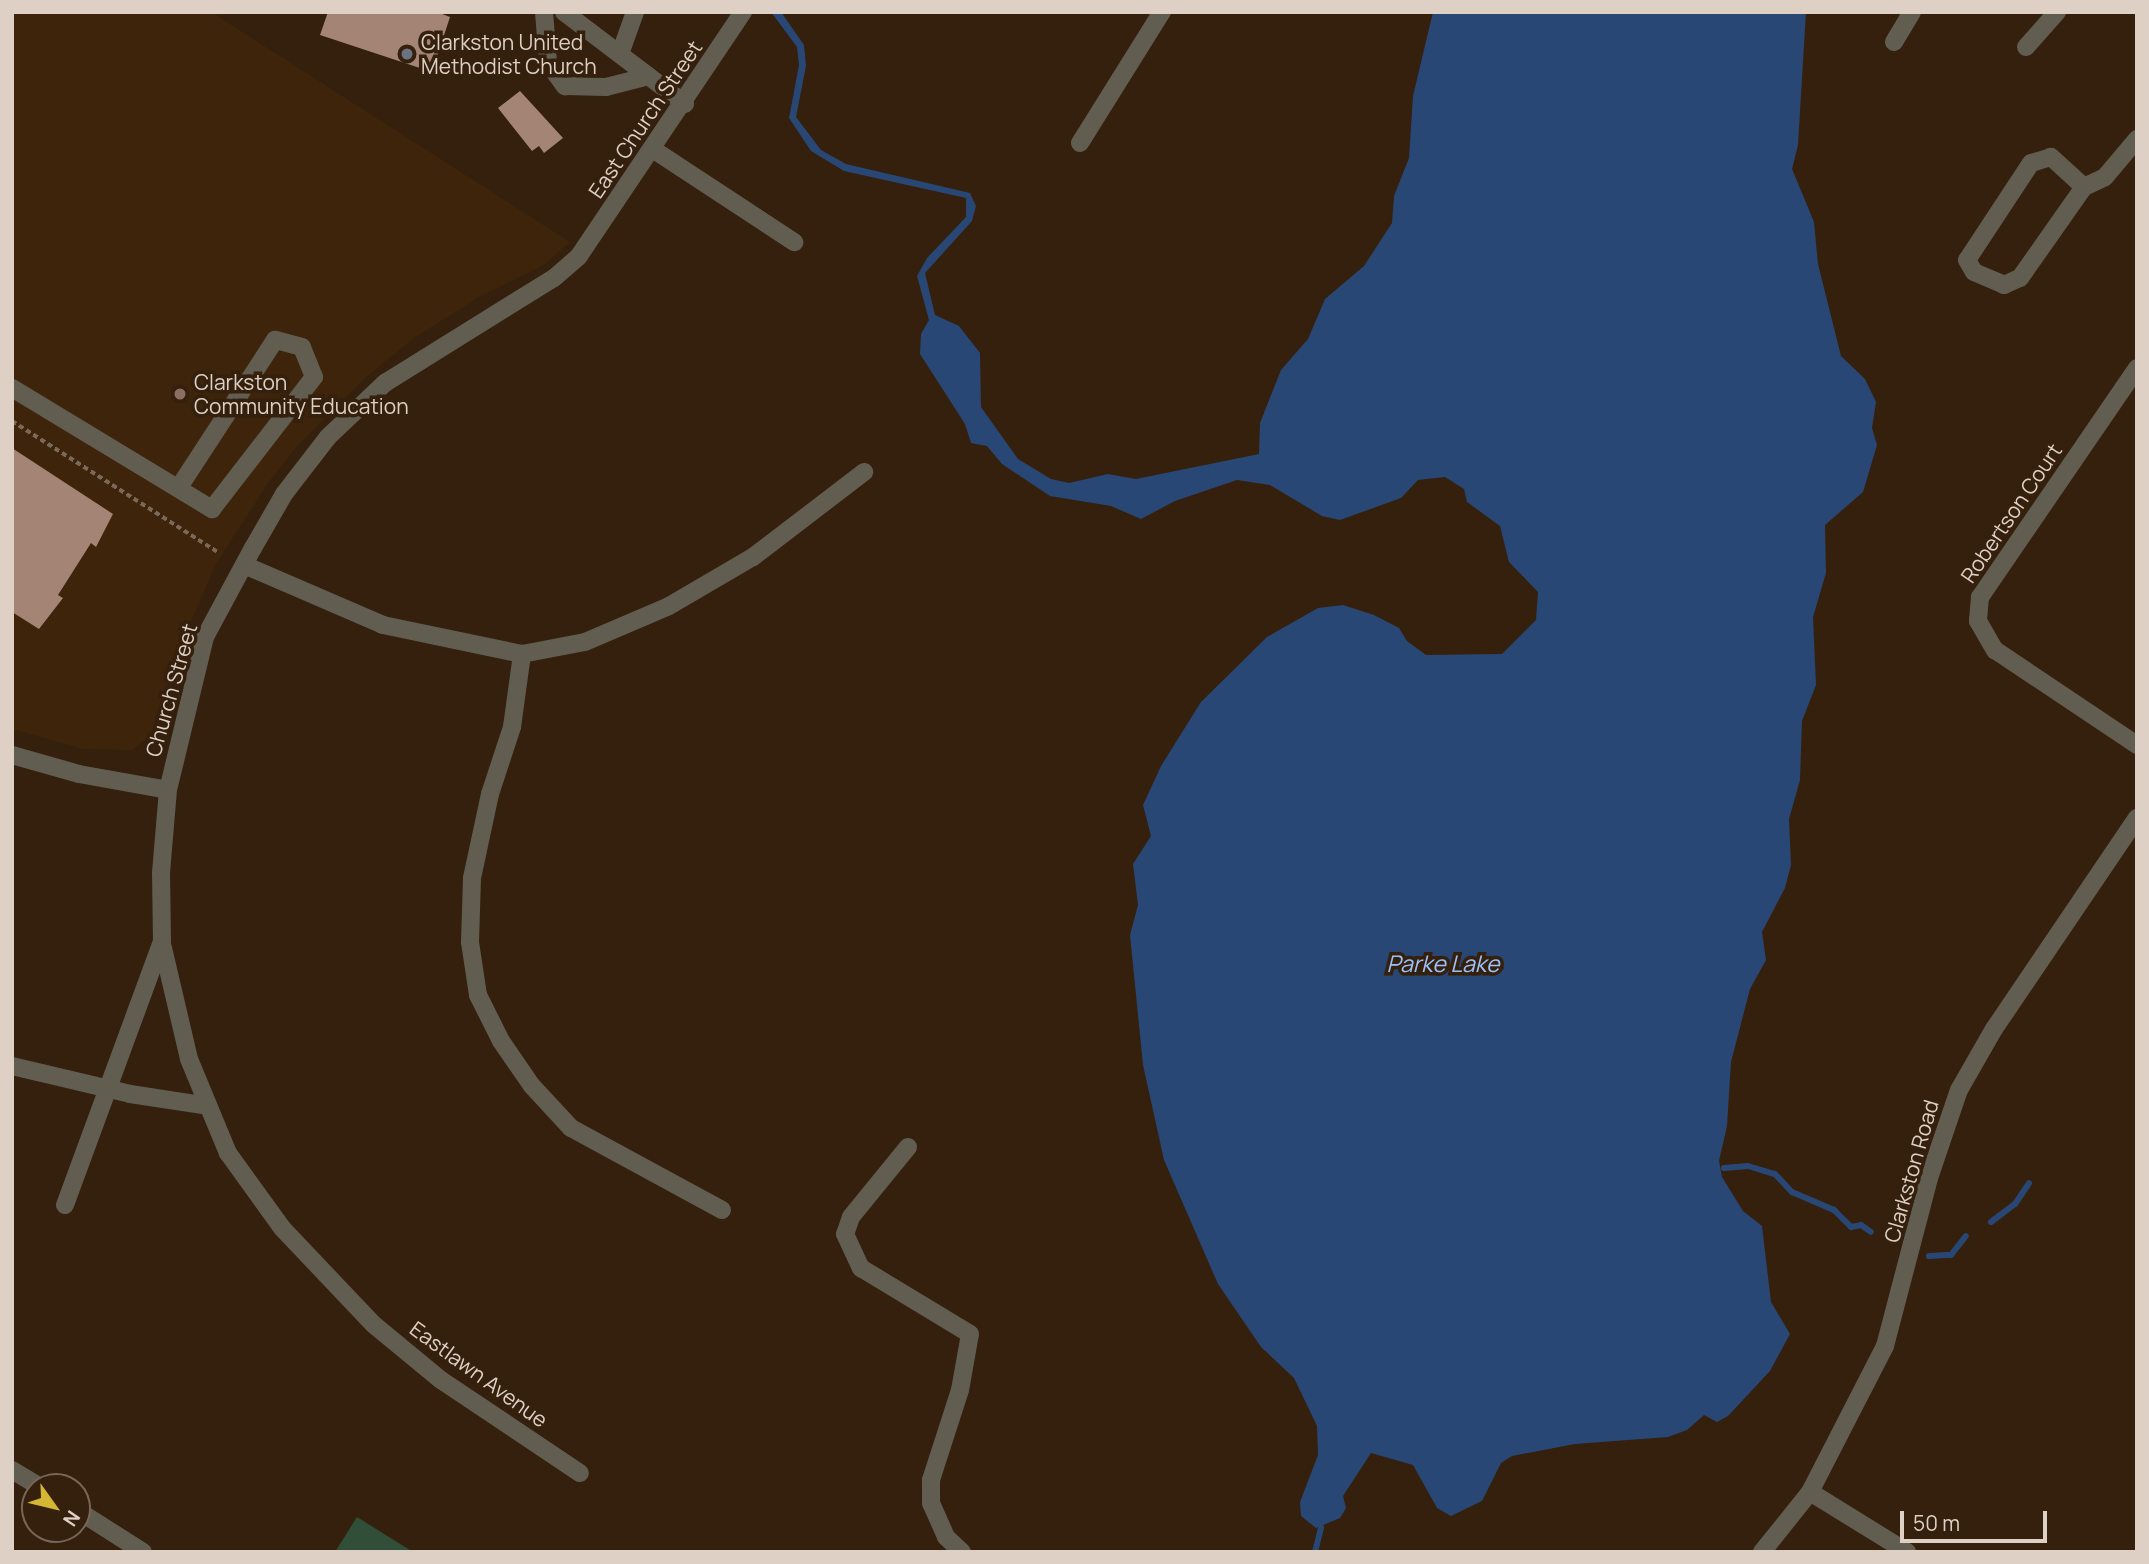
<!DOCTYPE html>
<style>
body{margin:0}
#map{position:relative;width:2149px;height:1564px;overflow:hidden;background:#34200c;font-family:Manrope,sans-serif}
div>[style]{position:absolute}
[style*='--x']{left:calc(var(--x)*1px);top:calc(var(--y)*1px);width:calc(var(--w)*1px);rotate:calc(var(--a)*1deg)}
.built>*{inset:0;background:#3e240a}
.green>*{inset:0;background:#304e38}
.water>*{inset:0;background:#294774}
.stream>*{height:6px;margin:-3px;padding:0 3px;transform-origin:3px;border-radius:3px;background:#294774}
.building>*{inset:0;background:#a48475}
.path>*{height:3.5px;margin-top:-1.75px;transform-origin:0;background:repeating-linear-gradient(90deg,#7a6958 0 5px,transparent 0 8.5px)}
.minor>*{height:18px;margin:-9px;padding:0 9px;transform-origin:9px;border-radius:9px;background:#615e51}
.dots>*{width:19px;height:19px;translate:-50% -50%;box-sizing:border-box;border:4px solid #34200c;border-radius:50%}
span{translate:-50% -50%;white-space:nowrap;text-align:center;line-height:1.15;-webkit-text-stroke:7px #34200c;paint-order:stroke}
.poi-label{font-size:21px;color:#ded0c5}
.left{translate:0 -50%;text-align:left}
.street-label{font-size:21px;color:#ded0c5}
.water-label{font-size:23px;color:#9ac1fa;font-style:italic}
.frame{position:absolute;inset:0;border:14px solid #ded0c5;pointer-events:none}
.north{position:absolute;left:21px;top:1473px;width:70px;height:70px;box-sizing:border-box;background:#34200c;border:2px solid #786656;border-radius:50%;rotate:124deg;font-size:19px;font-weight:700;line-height:28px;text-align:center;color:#ded0c5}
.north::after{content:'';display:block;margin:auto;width:24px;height:32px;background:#d4b635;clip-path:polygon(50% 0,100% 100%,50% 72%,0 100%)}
.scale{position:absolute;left:1900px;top:1511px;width:147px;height:32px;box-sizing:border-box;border:4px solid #ded0c5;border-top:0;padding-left:9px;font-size:21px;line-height:24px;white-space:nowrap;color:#ded0c5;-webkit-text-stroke:5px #34200c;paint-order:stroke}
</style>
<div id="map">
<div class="built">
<div style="clip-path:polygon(12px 12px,211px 12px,570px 242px,542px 266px,479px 297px,414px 338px,366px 377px,298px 445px,268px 483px,216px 564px,176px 656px,154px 733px,132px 750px,83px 749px,12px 729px)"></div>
</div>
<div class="green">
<div style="clip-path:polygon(357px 1517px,413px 1552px,335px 1552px)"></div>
</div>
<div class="water">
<div style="clip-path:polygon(771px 12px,781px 12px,804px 45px,806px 66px,796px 117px,821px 150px,846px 164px,970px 193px,976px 206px,972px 221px,925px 273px,935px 315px,959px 326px,980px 353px,981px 407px,1018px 459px,1051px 479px,1069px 483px,1108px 474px,1136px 479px,1259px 454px,1260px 423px,1281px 370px,1308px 339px,1325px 299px,1364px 266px,1392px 223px,1394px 196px,1409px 158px,1413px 96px,1433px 12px,1806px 12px,1798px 145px,1792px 169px,1814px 222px,1818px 264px,1841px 356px,1865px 379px,1876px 402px,1872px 428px,1877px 445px,1863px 492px,1825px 525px,1826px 573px,1813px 617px,1816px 685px,1802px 721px,1800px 780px,1789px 819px,1791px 865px,1785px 888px,1762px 932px,1766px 960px,1750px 989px,1731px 1062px,1727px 1126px,1719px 1161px,1722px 1177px,1743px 1211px,1762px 1226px,1771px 1302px,1790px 1334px,1770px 1371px,1728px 1416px,1717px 1422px,1704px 1415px,1687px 1430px,1668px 1437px,1575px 1444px,1512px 1456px,1501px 1463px,1482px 1501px,1451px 1516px,1437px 1508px,1413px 1465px,1371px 1453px,1343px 1496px,1346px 1508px,1340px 1518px,1316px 1528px,1301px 1516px,1300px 1502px,1318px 1455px,1317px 1426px,1294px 1378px,1261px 1347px,1218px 1284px,1164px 1160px,1143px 1065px,1130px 935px,1138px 905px,1133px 864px,1151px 836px,1143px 805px,1161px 766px,1201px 702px,1267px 637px,1318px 608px,1343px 605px,1374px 615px,1399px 628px,1407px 641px,1426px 655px,1502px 654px,1536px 620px,1538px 592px,1509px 562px,1500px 526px,1467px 502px,1464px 489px,1445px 477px,1418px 480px,1401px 498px,1340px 520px,1322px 516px,1270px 485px,1237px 480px,1175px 501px,1141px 519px,1111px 506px,1050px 496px,1002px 464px,987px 446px,971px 443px,965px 424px,920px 354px,921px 334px,929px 320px,917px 276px,927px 258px,966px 217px,966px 198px,844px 171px,811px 151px,789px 118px,799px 65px,797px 47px)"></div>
</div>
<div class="stream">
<div style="--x:1724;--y:1168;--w:24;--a:-5"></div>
<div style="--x:1748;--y:1166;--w:28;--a:17"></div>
<div style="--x:1775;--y:1174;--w:25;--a:47"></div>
<div style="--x:1792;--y:1192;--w:46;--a:23.2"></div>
<div style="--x:1834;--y:1210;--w:24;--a:45"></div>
<div style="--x:1851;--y:1227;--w:10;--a:-11"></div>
<div style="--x:1861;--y:1225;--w:12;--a:35"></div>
<div style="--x:1991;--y:1222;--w:30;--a:-37"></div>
<div style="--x:2015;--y:1204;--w:25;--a:-56"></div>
<div style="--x:1929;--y:1256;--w:22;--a:-3"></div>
<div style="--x:1951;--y:1255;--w:24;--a:-52"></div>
<div style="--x:1315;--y:1552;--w:25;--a:-76"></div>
</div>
<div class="building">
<div style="clip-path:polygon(328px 12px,437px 12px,450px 17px,432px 72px,320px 35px)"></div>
<div style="clip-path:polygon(520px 91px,563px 138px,544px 153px,539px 146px,532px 151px,498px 108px)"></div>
<div style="clip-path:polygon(12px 448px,113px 514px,96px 547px,91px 543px,58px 595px,63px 598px,39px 629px,12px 612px)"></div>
</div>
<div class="path">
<div style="--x:12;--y:421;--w:246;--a:32.5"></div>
</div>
<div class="minor">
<div style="--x:544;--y:12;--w:51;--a:85.5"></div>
<div style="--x:548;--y:63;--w:29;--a:54"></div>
<div style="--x:565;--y:86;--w:41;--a:1.4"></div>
<div style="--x:606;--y:87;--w:44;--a:-14.3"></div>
<div style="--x:564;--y:12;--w:152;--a:37.2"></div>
<div style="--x:1894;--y:42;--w:35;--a:-59"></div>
<div style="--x:2026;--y:47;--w:47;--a:-48.5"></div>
<div style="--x:620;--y:54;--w:45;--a:-70.3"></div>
<div style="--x:1080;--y:143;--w:155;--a:-58"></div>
<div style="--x:654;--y:150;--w:168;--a:33.3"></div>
<div style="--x:2084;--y:187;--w:45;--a:-137.7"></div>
<div style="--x:2051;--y:157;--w:21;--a:163"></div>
<div style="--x:2031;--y:163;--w:116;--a:123.4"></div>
<div style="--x:1967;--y:260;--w:14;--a:60"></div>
<div style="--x:1974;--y:272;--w:33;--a:23"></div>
<div style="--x:2004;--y:285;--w:17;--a:-24"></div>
<div style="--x:2020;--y:278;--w:111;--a:-54.9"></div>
<div style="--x:2084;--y:187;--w:23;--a:-25"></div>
<div style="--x:2105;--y:177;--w:50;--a:-49.9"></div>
<div style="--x:2137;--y:368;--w:278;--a:124.4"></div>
<div style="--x:1980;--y:597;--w:24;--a:95"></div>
<div style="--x:1978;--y:621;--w:34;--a:60"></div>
<div style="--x:1995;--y:650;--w:171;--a:33.8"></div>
<div style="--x:12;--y:388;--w:234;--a:31.2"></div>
<div style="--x:212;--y:509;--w:167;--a:-52.3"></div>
<div style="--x:314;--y:377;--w:32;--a:-112"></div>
<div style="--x:302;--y:347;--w:28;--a:-165"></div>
<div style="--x:275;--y:340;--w:174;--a:123.1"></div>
<div style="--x:244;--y:565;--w:151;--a:23.3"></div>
<div style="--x:383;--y:625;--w:142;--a:11.8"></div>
<div style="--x:12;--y:755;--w:70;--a:15.8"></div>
<div style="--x:79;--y:774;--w:90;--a:10.2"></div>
<div style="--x:163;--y:948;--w:114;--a:76.8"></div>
<div style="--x:189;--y:1059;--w:102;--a:67.5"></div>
<div style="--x:228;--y:1153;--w:92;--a:54.2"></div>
<div style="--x:282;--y:1228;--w:132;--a:46.5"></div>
<div style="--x:373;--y:1324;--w:88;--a:39.5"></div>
<div style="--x:441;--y:1380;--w:167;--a:33.8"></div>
<div style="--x:12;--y:1066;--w:121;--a:13.3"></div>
<div style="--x:130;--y:1094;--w:79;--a:8.7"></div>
<div style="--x:908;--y:1147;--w:90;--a:129.2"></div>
<div style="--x:851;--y:1217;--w:18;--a:109"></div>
<div style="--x:845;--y:1234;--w:38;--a:65"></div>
<div style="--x:861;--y:1268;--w:127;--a:31.2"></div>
<div style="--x:970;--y:1334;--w:57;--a:100.1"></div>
<div style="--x:960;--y:1390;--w:95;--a:107.9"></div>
<div style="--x:931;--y:1480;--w:23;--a:90"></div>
<div style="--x:931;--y:1503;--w:37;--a:66"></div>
<div style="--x:946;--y:1537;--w:22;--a:43"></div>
<div style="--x:65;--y:1205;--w:280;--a:-69.8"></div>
<div style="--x:162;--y:942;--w:69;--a:-90.8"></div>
<div style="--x:161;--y:873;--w:83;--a:-85.2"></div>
<div style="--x:168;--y:790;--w:157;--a:-76.4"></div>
<div style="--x:205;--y:637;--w:101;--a:-61.7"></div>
<div style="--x:253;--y:548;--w:62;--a:-60.1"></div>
<div style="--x:284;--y:494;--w:72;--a:-52.3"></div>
<div style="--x:328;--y:437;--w:79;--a:-43.5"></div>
<div style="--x:385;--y:383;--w:199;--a:-31.9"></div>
<div style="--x:554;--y:278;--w:33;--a:-41"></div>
<div style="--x:579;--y:256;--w:294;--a:-56.1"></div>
<div style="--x:722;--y:1210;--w:172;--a:-151.5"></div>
<div style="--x:571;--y:1128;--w:57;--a:-132.9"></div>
<div style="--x:532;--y:1086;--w:55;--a:-124.6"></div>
<div style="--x:501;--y:1041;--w:51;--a:-116.6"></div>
<div style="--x:478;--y:995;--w:54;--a:-98.6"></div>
<div style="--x:470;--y:942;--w:64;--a:-88.2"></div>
<div style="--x:472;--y:878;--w:86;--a:-77.9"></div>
<div style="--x:490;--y:794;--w:71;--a:-71.8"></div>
<div style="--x:512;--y:727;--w:74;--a:-82.2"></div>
<div style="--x:522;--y:654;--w:64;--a:-10.8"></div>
<div style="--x:585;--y:642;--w:91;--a:-23.2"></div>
<div style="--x:669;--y:606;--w:97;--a:-30.3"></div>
<div style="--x:753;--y:557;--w:140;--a:-37.4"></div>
<div style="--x:12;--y:1470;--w:33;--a:31"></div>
<div style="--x:1810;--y:1492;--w:114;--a:31.7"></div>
<div style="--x:77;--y:1510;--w:78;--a:32.5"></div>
<div style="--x:1762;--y:1552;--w:77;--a:-51.3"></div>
<div style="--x:1810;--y:1492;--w:164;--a:-62.8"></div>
<div style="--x:1885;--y:1346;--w:174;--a:-75.3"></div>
<div style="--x:1929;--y:1178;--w:93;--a:-71.2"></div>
<div style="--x:1959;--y:1090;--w:70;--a:-60.2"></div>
<div style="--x:1994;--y:1029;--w:255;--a:-55.9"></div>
</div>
<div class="dots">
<div style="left:407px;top:54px;background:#6b7280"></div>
<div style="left:180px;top:394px;background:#8d6e63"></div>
</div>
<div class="poi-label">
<span class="left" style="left:421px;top:54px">Clarkston United<br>Methodist Church</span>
<span class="left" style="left:194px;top:394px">Clarkston<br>Community Education</span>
</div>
<div class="street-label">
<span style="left:645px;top:119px;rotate:-56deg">East Church Street</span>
<span style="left:2011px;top:513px;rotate:-56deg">Robertson Court</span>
<span style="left:171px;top:690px;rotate:-74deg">Church Street</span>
<span style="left:1911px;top:1171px;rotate:-74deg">Clarkston Road</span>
<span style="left:479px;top:1374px;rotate:36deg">Eastlawn Avenue</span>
</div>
<div class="water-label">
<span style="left:1443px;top:963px">Parke Lake</span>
</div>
<div class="frame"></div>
<div class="north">N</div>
<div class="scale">50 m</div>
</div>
